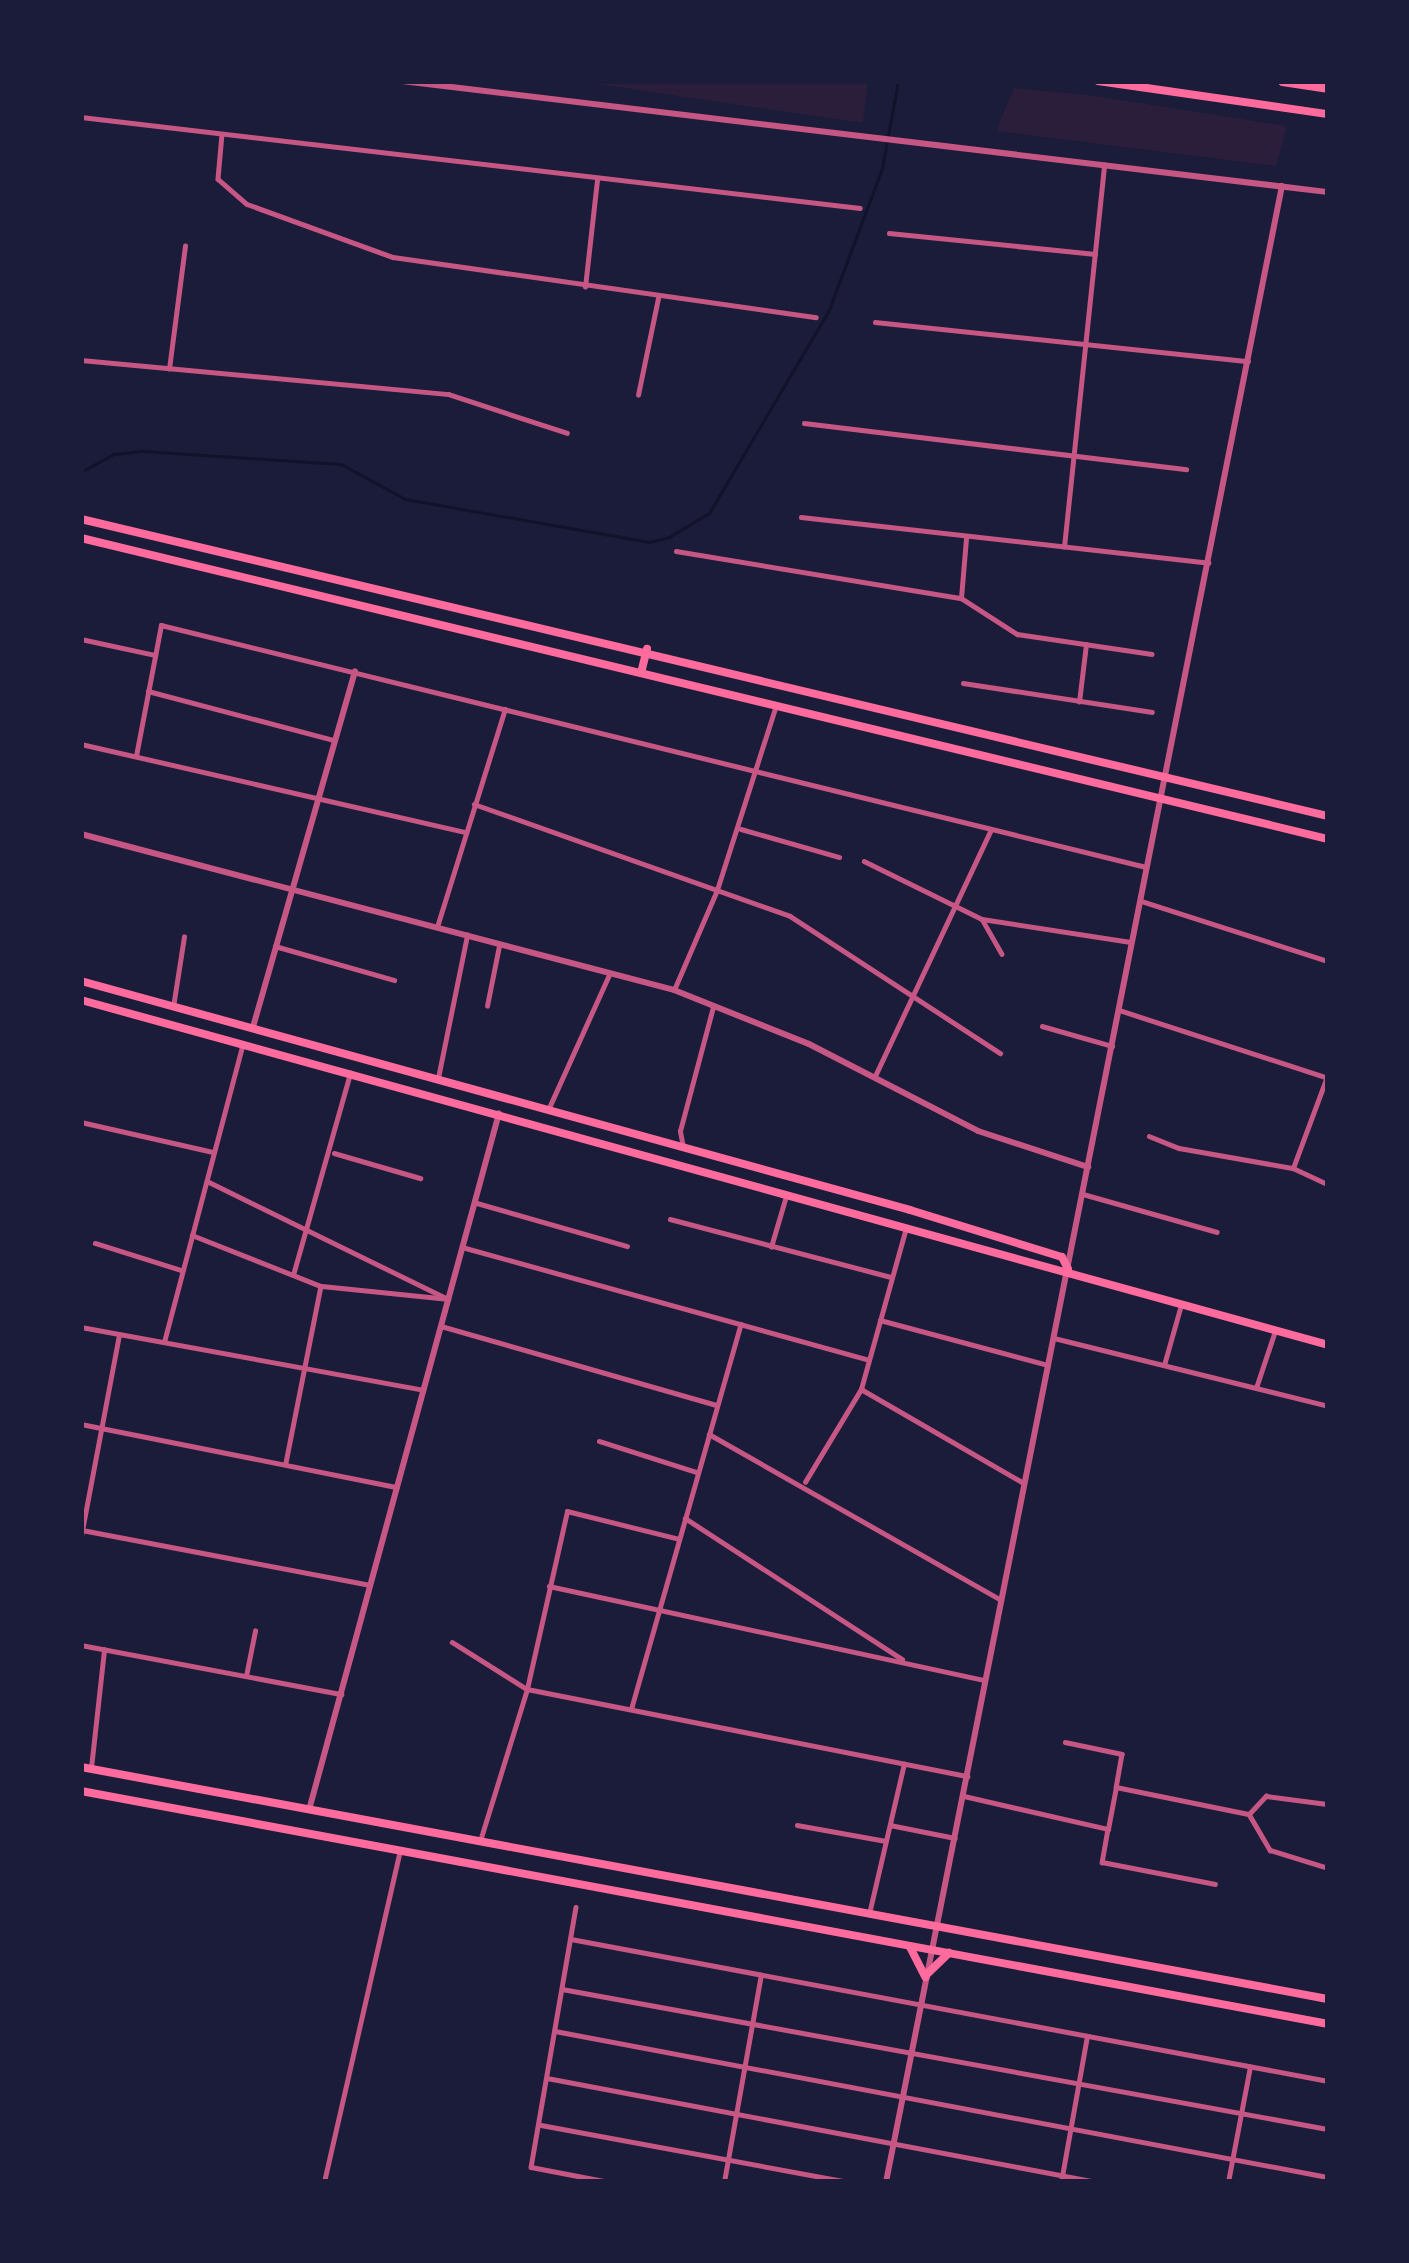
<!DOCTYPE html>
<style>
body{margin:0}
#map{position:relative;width:1409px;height:2263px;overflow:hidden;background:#1b1b3a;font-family:"Space Grotesk",sans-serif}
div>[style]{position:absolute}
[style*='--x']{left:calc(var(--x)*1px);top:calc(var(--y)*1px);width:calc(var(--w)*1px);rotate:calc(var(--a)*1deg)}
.green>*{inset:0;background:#2a1e3b}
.stream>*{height:3px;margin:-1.5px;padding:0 1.5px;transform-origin:1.5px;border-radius:1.5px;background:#12122b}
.minor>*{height:4.5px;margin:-2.25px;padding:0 2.25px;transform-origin:2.25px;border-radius:2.25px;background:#c65784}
.tertiary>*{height:6px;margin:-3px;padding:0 3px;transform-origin:3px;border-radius:3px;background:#c65784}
.secondary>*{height:8px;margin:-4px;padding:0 4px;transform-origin:4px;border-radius:4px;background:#ff6b9d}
.primary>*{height:8px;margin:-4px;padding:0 4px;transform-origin:4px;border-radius:4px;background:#ff6b9d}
.trunk>*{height:9px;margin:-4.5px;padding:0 4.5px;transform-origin:4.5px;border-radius:4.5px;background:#ff6b9d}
span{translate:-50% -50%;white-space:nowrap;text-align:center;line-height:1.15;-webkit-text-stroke:9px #1b1b3a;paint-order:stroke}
.frame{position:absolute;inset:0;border:84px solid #1b1b3a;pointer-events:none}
</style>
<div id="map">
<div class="green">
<div style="clip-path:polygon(577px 81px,868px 81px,863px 123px)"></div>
<div style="clip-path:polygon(1014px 88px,1088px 95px,1287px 126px,1276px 166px,996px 131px)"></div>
</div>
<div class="stream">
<div style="--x:81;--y:472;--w:38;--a:-29"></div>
<div style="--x:114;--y:454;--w:30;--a:-6"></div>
<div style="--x:144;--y:451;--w:197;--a:3.8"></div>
<div style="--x:341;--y:464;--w:73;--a:28.7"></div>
<div style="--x:405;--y:499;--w:248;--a:10"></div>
<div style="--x:649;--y:542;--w:21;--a:-14"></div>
<div style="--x:669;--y:537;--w:47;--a:-31"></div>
<div style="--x:709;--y:513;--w:234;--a:-59.4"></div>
<div style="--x:828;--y:312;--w:154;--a:-69.4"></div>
<div style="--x:882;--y:168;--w:88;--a:-79.6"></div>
</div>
<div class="minor">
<div style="--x:81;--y:117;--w:784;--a:6.66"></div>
<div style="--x:222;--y:134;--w:45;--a:95.1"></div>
<div style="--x:218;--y:179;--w:38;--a:41"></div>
<div style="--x:247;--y:204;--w:155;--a:20"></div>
<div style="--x:393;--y:257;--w:427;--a:8.1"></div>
<div style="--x:889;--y:233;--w:207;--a:5.8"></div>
<div style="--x:585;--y:287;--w:108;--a:-83.6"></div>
<div style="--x:875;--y:322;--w:375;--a:6"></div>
<div style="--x:81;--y:360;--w:369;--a:5.3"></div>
<div style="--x:448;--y:394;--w:125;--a:18.1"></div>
<div style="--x:169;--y:369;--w:124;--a:-82.6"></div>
<div style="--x:638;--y:395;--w:99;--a:-78.3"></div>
<div style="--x:804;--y:423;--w:385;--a:6.9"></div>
<div style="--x:801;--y:517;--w:410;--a:6.4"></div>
<div style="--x:1064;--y:547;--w:384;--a:-84"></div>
<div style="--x:676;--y:551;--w:289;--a:9.4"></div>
<div style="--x:961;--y:598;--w:67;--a:32.7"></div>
<div style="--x:1017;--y:634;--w:136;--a:8.4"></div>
<div style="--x:961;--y:598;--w:60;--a:-85.2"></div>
<div style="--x:81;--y:639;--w:76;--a:12.2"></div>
<div style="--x:963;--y:683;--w:191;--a:8.7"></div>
<div style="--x:148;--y:691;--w:192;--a:14.8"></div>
<div style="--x:1079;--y:702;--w:58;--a:-83.1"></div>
<div style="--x:81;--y:744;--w:394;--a:12.9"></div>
<div style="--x:136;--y:756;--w:133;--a:-79.2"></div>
<div style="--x:161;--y:625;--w:1014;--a:13.8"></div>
<div style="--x:474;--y:804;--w:335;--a:19.5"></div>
<div style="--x:790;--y:916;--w:251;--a:33.1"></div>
<div style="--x:741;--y:829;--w:102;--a:15.9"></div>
<div style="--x:864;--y:861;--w:131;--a:26.2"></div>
<div style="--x:982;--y:919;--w:40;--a:60.3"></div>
<div style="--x:1141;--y:901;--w:196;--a:17.8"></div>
<div style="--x:982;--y:919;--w:150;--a:8.8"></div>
<div style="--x:437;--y:927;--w:228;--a:-72.7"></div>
<div style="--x:275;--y:946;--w:124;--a:15.9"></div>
<div style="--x:674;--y:990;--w:109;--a:-66.7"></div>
<div style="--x:717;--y:890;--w:191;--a:-72.3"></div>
<div style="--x:487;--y:1006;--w:61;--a:-78.7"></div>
<div style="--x:173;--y:1007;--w:71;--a:-81.1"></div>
<div style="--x:1119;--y:1010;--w:220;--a:18"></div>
<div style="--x:1042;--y:1026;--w:73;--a:15.9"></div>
<div style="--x:875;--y:1076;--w:270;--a:-64.8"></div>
<div style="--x:438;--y:1078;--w:146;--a:-78.5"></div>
<div style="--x:548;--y:1110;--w:150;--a:-65.7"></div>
<div style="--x:81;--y:1122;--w:135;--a:12.8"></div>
<div style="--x:1149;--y:1136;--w:32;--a:22"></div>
<div style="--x:1179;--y:1148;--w:116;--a:10"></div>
<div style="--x:1293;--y:1168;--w:38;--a:25"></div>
<div style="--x:683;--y:1147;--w:16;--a:-101"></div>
<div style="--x:680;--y:1131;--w:128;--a:-75.1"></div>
<div style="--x:334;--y:1153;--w:90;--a:16.2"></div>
<div style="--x:1293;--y:1168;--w:100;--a:-69.6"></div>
<div style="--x:207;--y:1181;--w:268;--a:26.1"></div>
<div style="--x:1083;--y:1194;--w:139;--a:15.8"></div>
<div style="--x:477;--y:1203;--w:156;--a:16"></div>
<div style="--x:670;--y:1219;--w:228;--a:14.7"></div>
<div style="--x:192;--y:1235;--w:139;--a:21.6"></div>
<div style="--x:321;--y:1286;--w:179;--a:101.2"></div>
<div style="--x:95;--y:1243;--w:90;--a:17.4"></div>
<div style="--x:462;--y:1247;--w:422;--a:15.5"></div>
<div style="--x:771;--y:1247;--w:53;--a:-73.6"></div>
<div style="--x:293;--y:1275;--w:210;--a:-74.2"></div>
<div style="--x:322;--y:1286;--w:127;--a:5.9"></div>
<div style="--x:880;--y:1320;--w:174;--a:15"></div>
<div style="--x:441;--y:1326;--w:287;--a:16"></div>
<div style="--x:81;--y:1327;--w:348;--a:10.4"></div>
<div style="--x:1054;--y:1338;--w:282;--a:13.9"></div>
<div style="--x:164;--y:1342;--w:306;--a:-75.2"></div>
<div style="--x:1164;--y:1365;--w:62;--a:-74.2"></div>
<div style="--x:1256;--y:1388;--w:60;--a:-71.6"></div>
<div style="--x:861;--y:1389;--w:186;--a:30"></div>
<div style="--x:81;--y:1424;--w:322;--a:11.3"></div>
<div style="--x:709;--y:1434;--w:336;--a:29.6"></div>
<div style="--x:599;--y:1441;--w:103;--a:17.6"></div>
<div style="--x:805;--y:1482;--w:109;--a:-58.9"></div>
<div style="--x:861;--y:1389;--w:167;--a:-74.4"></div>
<div style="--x:685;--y:1518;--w:259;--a:33"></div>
<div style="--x:82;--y:1530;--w:293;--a:10.8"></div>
<div style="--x:81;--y:1536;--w:205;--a:-79.3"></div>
<div style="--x:549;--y:1586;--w:444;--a:12.2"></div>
<div style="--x:452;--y:1642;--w:89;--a:32.1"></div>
<div style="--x:527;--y:1689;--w:449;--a:11.2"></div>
<div style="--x:81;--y:1645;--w:265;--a:10.7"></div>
<div style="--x:246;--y:1676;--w:46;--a:-78.7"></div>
<div style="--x:631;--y:1709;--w:400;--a:-74.1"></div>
<div style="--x:1065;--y:1742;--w:58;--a:11.9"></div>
<div style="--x:1122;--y:1754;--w:34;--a:100"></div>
<div style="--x:91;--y:1768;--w:119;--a:-83.7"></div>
<div style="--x:964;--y:1796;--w:148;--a:12.9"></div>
<div style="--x:1108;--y:1829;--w:43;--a:-79.2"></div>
<div style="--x:1116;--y:1787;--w:136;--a:11.5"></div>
<div style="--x:1249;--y:1814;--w:42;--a:59.7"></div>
<div style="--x:1270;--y:1850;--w:61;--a:17.2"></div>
<div style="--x:1249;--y:1814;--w:25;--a:-47"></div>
<div style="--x:1266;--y:1796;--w:63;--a:7.4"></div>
<div style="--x:797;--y:1825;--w:90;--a:10.2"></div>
<div style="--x:890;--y:1825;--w:66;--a:11.3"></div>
<div style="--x:1108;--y:1829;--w:34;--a:100"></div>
<div style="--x:1102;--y:1862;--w:115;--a:11"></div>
<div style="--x:480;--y:1841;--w:159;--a:-72.8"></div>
<div style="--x:527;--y:1689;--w:182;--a:-77.3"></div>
<div style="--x:567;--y:1511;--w:115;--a:14"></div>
<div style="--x:576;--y:1907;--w:264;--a:99.8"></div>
<div style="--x:531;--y:2167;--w:79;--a:10.9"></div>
<div style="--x:869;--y:1914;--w:154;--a:-76.9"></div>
<div style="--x:571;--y:1939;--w:770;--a:10.62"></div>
<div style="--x:562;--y:1989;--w:779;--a:10.36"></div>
<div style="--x:555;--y:2031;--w:787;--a:10.7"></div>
<div style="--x:547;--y:2078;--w:560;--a:10.71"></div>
<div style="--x:541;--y:2125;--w:312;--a:10.5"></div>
<div style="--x:324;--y:2182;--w:340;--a:-77.1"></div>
<div style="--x:724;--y:2182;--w:210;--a:-79.9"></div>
<div style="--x:1061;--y:2182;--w:148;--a:-79.9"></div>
<div style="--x:1228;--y:2182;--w:117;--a:-79.2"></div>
</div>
<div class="tertiary">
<div style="--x:402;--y:81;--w:933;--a:6.84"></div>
<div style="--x:81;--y:834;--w:613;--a:14.74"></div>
<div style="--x:674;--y:990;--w:145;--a:21.8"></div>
<div style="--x:809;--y:1044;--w:190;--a:27.2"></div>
<div style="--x:978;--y:1131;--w:116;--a:18.1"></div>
<div style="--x:253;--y:1027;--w:370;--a:-74"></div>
<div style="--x:309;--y:1810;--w:722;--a:-74.75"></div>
<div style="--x:886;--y:2182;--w:2035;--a:-78.78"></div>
</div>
<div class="secondary">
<div style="--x:1098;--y:81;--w:232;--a:8.2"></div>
<div style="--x:81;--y:519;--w:1282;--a:13.4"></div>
<div style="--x:81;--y:538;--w:1283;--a:13.57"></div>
<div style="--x:641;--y:673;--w:25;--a:-76"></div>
<div style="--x:81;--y:981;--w:860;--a:15.44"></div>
<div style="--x:910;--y:1210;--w:159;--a:17.2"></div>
<div style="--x:1062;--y:1257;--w:13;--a:63"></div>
<div style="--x:81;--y:1000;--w:1294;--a:15.46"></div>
</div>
<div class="primary">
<div style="--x:81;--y:1767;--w:1268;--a:10.54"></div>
<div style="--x:81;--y:1791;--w:1269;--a:10.58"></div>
<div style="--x:910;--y:1947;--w:34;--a:63"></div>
<div style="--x:926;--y:1975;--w:32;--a:-44"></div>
</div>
<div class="trunk">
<div style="--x:1282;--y:81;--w:47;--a:8.7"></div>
</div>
<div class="frame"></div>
</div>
